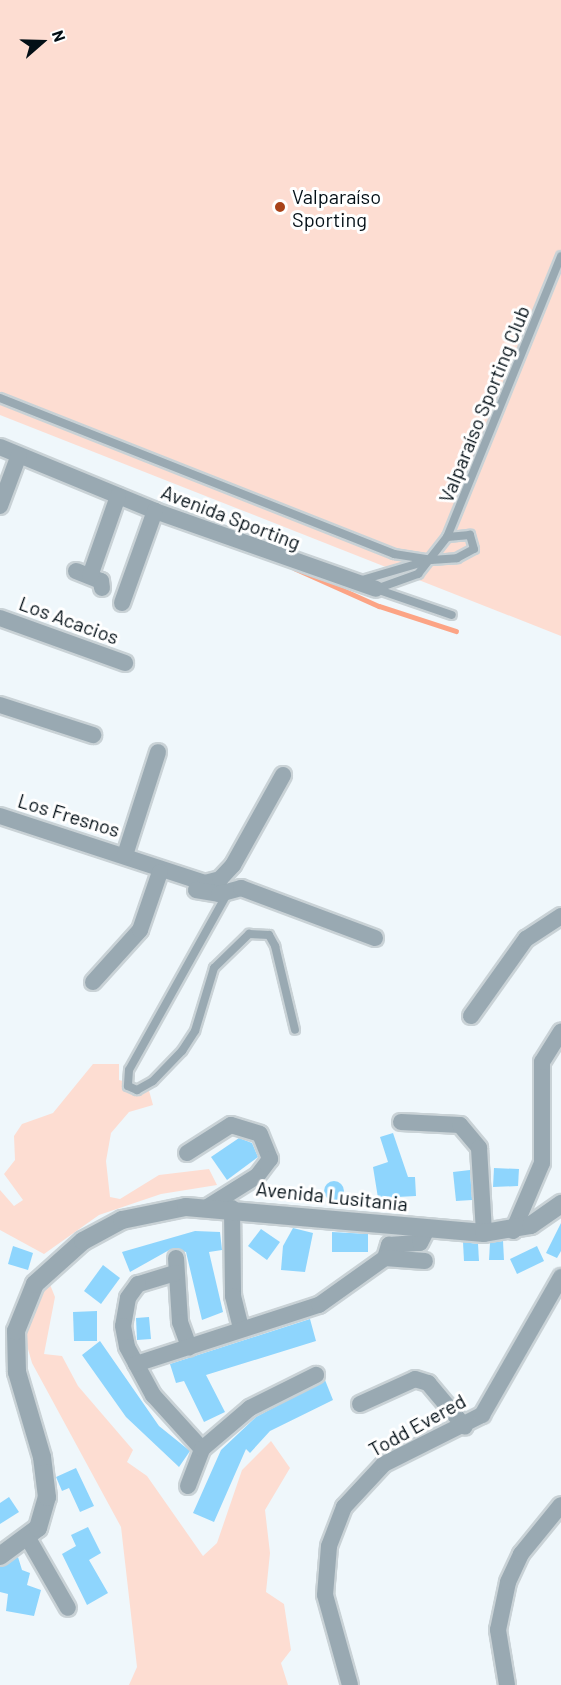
<!DOCTYPE html>
<meta charset="utf-8">
<style>
body{margin:0}
#map{position:relative;width:561px;height:1685px;overflow:hidden;background:#eff7fb;font-family:Barlow,sans-serif}
div>[style]{position:absolute}
[style*='--x']{left:calc(var(--x)*1px);top:calc(var(--y)*1px);width:calc(var(--w)*1px);rotate:calc(var(--a)*1deg)}
.green>*{inset:0;background:#fdddd2}
.stream>*{height:4.5px;margin:-2.25px;padding:0 2.25px;transform-origin:2.25px;border-radius:2.25px;background:#fca485}
.building>*{inset:0;background:#8ed5fd}
.round{border-radius:50%}
.roads{filter:drop-shadow(2px 0 #c9d2d6) drop-shadow(-2px 0 #c9d2d6) drop-shadow(0 2px #c9d2d6) drop-shadow(0 -2px #c9d2d6)}
.service>*{height:8px;margin:-4px;padding:0 4px;transform-origin:4px;border-radius:4px;background:#99a9b2}
.minor>*{height:16px;margin:-8px;padding:0 8px;transform-origin:8px;border-radius:8px;background:#99a9b2}
.tertiary>*{height:18px;margin:-9px;padding:0 9px;transform-origin:9px;border-radius:9px;background:#99a9b2}
.dots>*{width:16px;height:16px;translate:-50% -50%;box-sizing:border-box;border:3px solid #fff;border-radius:50%}
span{translate:-50% -50%;white-space:nowrap;text-align:center;line-height:1.15;-webkit-text-stroke:6px #fff;paint-order:stroke}
.poi-label{font-size:20px;color:#030f16}
.left{translate:0 -50%;text-align:left}
.street-label{font-size:20px;color:#030f16}
.north{position:absolute;left:12px;top:12px;width:60px;height:60px;-webkit-text-stroke:4px #fff;paint-order:stroke;rotate:70deg;font-size:16px;font-weight:700;line-height:24px;text-align:center;color:#030f16}
.north::after{content:'';display:block;margin:auto;width:21px;height:27px;background:#030f16;clip-path:polygon(50% 0,100% 100%,50% 72%,0 100%)}
</style>
<div id="map">
<div class="green">
<div style="clip-path:polygon(0 0,561px 0,561px 636px,0 415px)"></div>
<div style="clip-path:polygon(93px 1064px,119px 1064px,119px 1080px,148px 1087px,153px 1105px,129px 1112px,111px 1133px,106px 1161px,110px 1197px,120px 1199px,159px 1175px,209px 1169px,217px 1185px,161px 1194px,99px 1215px,44px 1254px,0 1230px,0 1190px,14px 1206px,23px 1200px,4px 1174px,15px 1160px,14px 1136px,22px 1124px,53px 1113px)"></div>
<div style="clip-path:polygon(49px 1282px,55px 1297px,44px 1354px,62px 1356px,78px 1386px,133px 1450px,127px 1462px,147px 1476px,203px 1556px,217px 1543px,242px 1470px,271px 1441px,290px 1468px,265px 1510px,270px 1553px,266px 1592px,284px 1604px,291px 1650px,281px 1663px,288px 1685px,129px 1685px,137px 1667px,121px 1527px,32px 1363px,24px 1335px,32px 1306px)"></div>
</div>
<div class="stream">
<div style="--x:294;--y:568;--w:93;--a:24.1"></div>
<div style="--x:379;--y:606;--w:81;--a:18"></div>
</div>
<div class="building">
<div style="clip-path:polygon(393px 1133px,408px 1177px,415px 1177px,416px 1196px,378px 1198px,373px 1167px,388px 1162px,380px 1137px)"></div>
<div style="clip-path:polygon(239px 1138px,252px 1143px,258px 1157px,227px 1180px,211px 1157px)"></div>
<div style="clip-path:polygon(494px 1168px,519px 1169px,518px 1186px,493px 1187px)"></div>
<div style="clip-path:polygon(470px 1170px,472px 1200px,456px 1201px,453px 1172px)"></div>
<div class="round" style="left:324px;top:1181px;width:20px;height:20px"></div>
<div style="clip-path:polygon(561px 1223px,561px 1251px,557px 1258px,546px 1253px)"></div>
<div style="clip-path:polygon(293px 1228px,313px 1233px,305px 1272px,281px 1270px,283px 1246px)"></div>
<div style="clip-path:polygon(261px 1229px,280px 1242px,267px 1260px,248px 1246px)"></div>
<div style="clip-path:polygon(195px 1231px,220px 1232px,222px 1250px,209px 1252px,223px 1312px,202px 1320px,186px 1252px,171px 1249px,130px 1272px,122px 1252px)"></div>
<div style="clip-path:polygon(332px 1232px,368px 1234px,368px 1252px,332px 1252px)"></div>
<div style="clip-path:polygon(503px 1241px,504px 1260px,489px 1260px,490px 1243px)"></div>
<div style="clip-path:polygon(463px 1242px,478px 1244px,479px 1261px,464px 1261px)"></div>
<div style="clip-path:polygon(13px 1246px,33px 1253px,28px 1270px,8px 1264px)"></div>
<div style="clip-path:polygon(537px 1246px,544px 1261px,517px 1274px,510px 1259px)"></div>
<div style="clip-path:polygon(103px 1265px,120px 1278px,101px 1304px,84px 1291px)"></div>
<div style="clip-path:polygon(97px 1311px,97px 1341px,74px 1341px,73px 1312px)"></div>
<div style="clip-path:polygon(149px 1317px,151px 1339px,137px 1340px,136px 1318px)"></div>
<div style="clip-path:polygon(310px 1319px,316px 1341px,206px 1375px,225px 1412px,204px 1422px,184px 1381px,176px 1383px,170px 1364px)"></div>
<div style="clip-path:polygon(100px 1341px,159px 1426px,190px 1451px,179px 1467px,126px 1417px,82px 1355px)"></div>
<div style="clip-path:polygon(325px 1380px,333px 1400px,270px 1431px,250px 1453px,246px 1449px,214px 1522px,193px 1513px,221px 1450px,256px 1417px)"></div>
<div style="clip-path:polygon(76px 1468px,94px 1506px,80px 1512px,69px 1488px,62px 1491px,56px 1477px)"></div>
<div style="clip-path:polygon(9px 1497px,19px 1512px,0 1524px,0 1503px)"></div>
<div style="clip-path:polygon(88px 1527px,101px 1553px,89px 1560px,108px 1593px,87px 1605px,62px 1554px,76px 1546px,71px 1535px)"></div>
<div style="clip-path:polygon(18px 1557px,22px 1570px,30px 1573px,27px 1585px,41px 1590px,34px 1616px,6px 1611px,8px 1594px,0 1592px,0 1567px)"></div>
</div>
<div class="roads">
<div class="service">
<div style="--x:0;--y:398;--w:424;--a:21.6"></div>
<div style="--x:394;--y:554;--w:37;--a:9"></div>
<div style="--x:431;--y:560;--w:26;--a:-4"></div>
<div style="--x:457;--y:558;--w:19;--a:-28"></div>
<div style="--x:474;--y:549;--w:15;--a:-106"></div>
<div style="--x:470;--y:535;--w:23;--a:175"></div>
<div style="--x:362;--y:580;--w:68;--a:-16.3"></div>
<div style="--x:376;--y:589;--w:45;--a:-19.7"></div>
<div style="--x:418;--y:574;--w:47;--a:-51.9"></div>
<div style="--x:447;--y:537;--w:303;--a:-67.9"></div>
<div style="--x:376;--y:589;--w:80;--a:18.9"></div>
<div style="--x:227;--y:894;--w:201;--a:119.1"></div>
<div style="--x:129;--y:1070;--w:16;--a:94"></div>
<div style="--x:128;--y:1086;--w:10;--a:24"></div>
<div style="--x:137;--y:1090;--w:18;--a:-29"></div>
<div style="--x:153;--y:1081;--w:42;--a:-46"></div>
<div style="--x:182;--y:1051;--w:24;--a:-57"></div>
<div style="--x:195;--y:1031;--w:66;--a:-73.2"></div>
<div style="--x:214;--y:968;--w:49;--a:-44.2"></div>
<div style="--x:249;--y:934;--w:20;--a:3"></div>
<div style="--x:269;--y:935;--w:13;--a:61"></div>
<div style="--x:275;--y:946;--w:86;--a:76.6"></div>
</div>
<div class="minor">
<div style="--x:0;--y:447;--w:168;--a:22.4"></div>
<div style="--x:155;--y:511;--w:234;--a:19.4"></div>
<div style="--x:0;--y:506;--w:54;--a:-69.6"></div>
<div style="--x:76;--y:571;--w:27;--a:22"></div>
<div style="--x:101;--y:581;--w:7;--a:82"></div>
<div style="--x:90;--y:576;--w:85;--a:-70.7"></div>
<div style="--x:122;--y:603;--w:98;--a:-70.3"></div>
<div style="--x:0;--y:618;--w:133;--a:19.8"></div>
<div style="--x:0;--y:705;--w:98;--a:17.9"></div>
<div style="--x:0;--y:816;--w:216;--a:18.1"></div>
<div style="--x:205;--y:883;--w:16;--a:-15"></div>
<div style="--x:220;--y:879;--w:19;--a:-47"></div>
<div style="--x:233;--y:865;--w:103;--a:-60.9"></div>
<div style="--x:125;--y:855;--w:108;--a:-72.2"></div>
<div style="--x:196;--y:890;--w:23;--a:10"></div>
<div style="--x:219;--y:894;--w:23;--a:-15"></div>
<div style="--x:241;--y:888;--w:143;--a:20.5"></div>
<div style="--x:93;--y:982;--w:70;--a:-47.9"></div>
<div style="--x:140;--y:930;--w:61;--a:-71"></div>
<div style="--x:471;--y:1016;--w:95;--a:-54.5"></div>
<div style="--x:526;--y:939;--w:42;--a:-33.3"></div>
<div style="--x:401;--y:1122;--w:59;--a:2.9"></div>
<div style="--x:460;--y:1125;--w:30;--a:50"></div>
<div style="--x:479;--y:1148;--w:85;--a:86.6"></div>
<div style="--x:187;--y:1153;--w:52;--a:-32.5"></div>
<div style="--x:231;--y:1125;--w:30;--a:17"></div>
<div style="--x:260;--y:1134;--w:27;--a:68"></div>
<div style="--x:270;--y:1159;--w:21;--a:127"></div>
<div style="--x:257;--y:1176;--w:60;--a:147.9"></div>
<div style="--x:232;--y:1208;--w:88;--a:89.3"></div>
<div style="--x:233;--y:1296;--w:33;--a:76"></div>
<div style="--x:513;--y:1231;--w:74;--a:-66.9"></div>
<div style="--x:542;--y:1163;--w:101;--a:-90"></div>
<div style="--x:542;--y:1062;--w:36;--a:-58"></div>
<div style="--x:176;--y:1258;--w:64;--a:86.4"></div>
<div style="--x:180;--y:1322;--w:27;--a:70"></div>
<div style="--x:385;--y:1258;--w:14;--a:-73"></div>
<div style="--x:389;--y:1245;--w:31;--a:-4"></div>
<div style="--x:420;--y:1243;--w:16;--a:-63"></div>
<div style="--x:175;--y:1273;--w:39;--a:163"></div>
<div style="--x:138;--y:1284;--w:17;--a:126"></div>
<div style="--x:128;--y:1298;--w:28;--a:100"></div>
<div style="--x:123;--y:1326;--w:21;--a:79"></div>
<div style="--x:127;--y:1347;--w:55;--a:61.6"></div>
<div style="--x:153;--y:1395;--w:73;--a:47.8"></div>
<div style="--x:136;--y:1364;--w:192;--a:-17.9"></div>
<div style="--x:319;--y:1305;--w:81;--a:-35.5"></div>
<div style="--x:385;--y:1258;--w:40;--a:4.3"></div>
<div style="--x:360;--y:1404;--w:60;--a:-24.4"></div>
<div style="--x:415;--y:1379;--w:14;--a:17"></div>
<div style="--x:428;--y:1383;--w:57;--a:49.9"></div>
<div style="--x:188;--y:1486;--w:40;--a:-69"></div>
<div style="--x:202;--y:1449;--w:63;--a:-40.5"></div>
<div style="--x:250;--y:1408;--w:74;--a:-26.6"></div>
<div style="--x:29;--y:1540;--w:78;--a:60.2"></div>
<div style="--x:350;--y:1685;--w:93;--a:-105.5"></div>
<div style="--x:325;--y:1595;--w:49;--a:-85.3"></div>
<div style="--x:329;--y:1546;--w:42;--a:-69"></div>
<div style="--x:344;--y:1507;--w:59;--a:-47.1"></div>
<div style="--x:384;--y:1464;--w:110;--a:-26.6"></div>
<div style="--x:482;--y:1415;--w:159;--a:-60.2"></div>
<div style="--x:507;--y:1685;--w:56;--a:-99.3"></div>
<div style="--x:498;--y:1630;--w:49;--a:-78.2"></div>
<div style="--x:508;--y:1582;--w:31;--a:-65"></div>
<div style="--x:521;--y:1554;--w:63;--a:-50.8"></div>
</div>
<div class="tertiary">
<div style="--x:0;--y:1556;--w:47;--a:-36.4"></div>
<div style="--x:38;--y:1528;--w:32;--a:-74"></div>
<div style="--x:47;--y:1497;--w:40;--a:-97.1"></div>
<div style="--x:42;--y:1457;--w:89;--a:-106.4"></div>
<div style="--x:17;--y:1372;--w:41;--a:-91.4"></div>
<div style="--x:16;--y:1331;--w:51;--a:-68"></div>
<div style="--x:35;--y:1284;--w:64;--a:-41.9"></div>
<div style="--x:83;--y:1241;--w:44;--a:-28.3"></div>
<div style="--x:122;--y:1220;--w:65;--a:-11.5"></div>
<div style="--x:186;--y:1207;--w:299;--a:5"></div>
<div style="--x:484;--y:1233;--w:48;--a:-9.7"></div>
<div style="--x:531;--y:1225;--w:37;--a:-35"></div>
</div>
</div>
<div class="dots">
<div style="left:280px;top:207px;background:#a84219"></div>
</div>
<div class="poi-label">
<span class="left" style="left:292px;top:208px">Valparaíso<br>Sporting</span>
</div>
<div class="street-label">
<span style="left:484px;top:404px;rotate:-68deg">Valparaíso Sporting Club</span>
<span style="left:231px;top:517px;rotate:21deg">Avenida Sporting</span>
<span style="left:69px;top:620px;rotate:20deg">Los Acacios</span>
<span style="left:69px;top:815px;rotate:17deg">Los Fresnos</span>
<span style="left:332px;top:1196px;rotate:6deg">Avenida Lusitania</span>
<span style="left:417px;top:1425px;rotate:-29deg">Todd Evered</span>
</div>
<div class="north">N</div>
</div>
